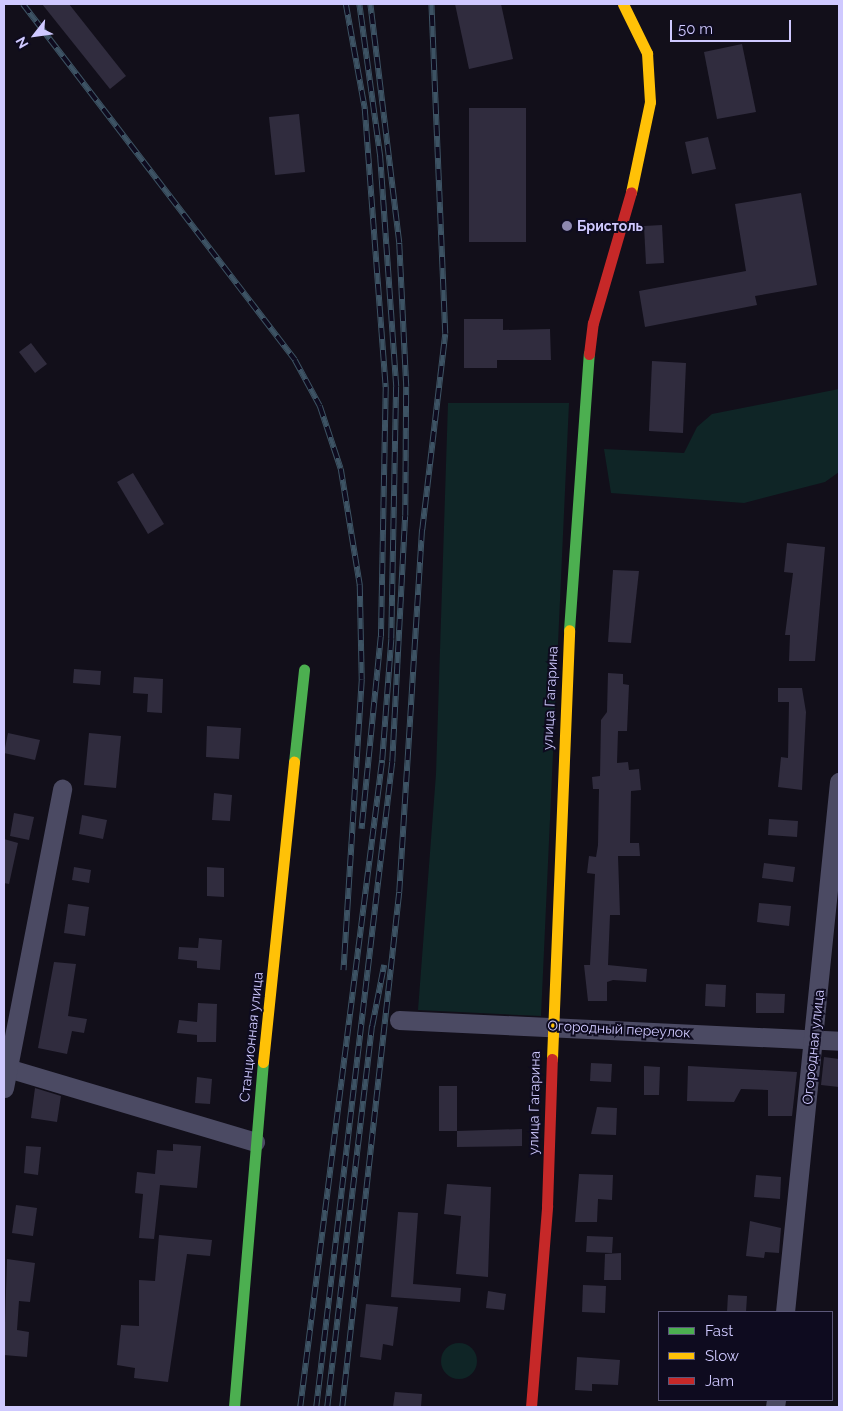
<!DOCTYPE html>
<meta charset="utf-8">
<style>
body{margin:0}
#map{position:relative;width:843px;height:1411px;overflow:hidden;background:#120f1a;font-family:Raleway,sans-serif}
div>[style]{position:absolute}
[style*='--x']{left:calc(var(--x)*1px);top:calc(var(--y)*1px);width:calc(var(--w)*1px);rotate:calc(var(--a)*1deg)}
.green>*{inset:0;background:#0f2526}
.round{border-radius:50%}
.building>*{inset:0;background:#302c3e}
.street>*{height:19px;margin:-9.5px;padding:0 9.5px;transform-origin:9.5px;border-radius:9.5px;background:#4b4a63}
.fast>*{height:11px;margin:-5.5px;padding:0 5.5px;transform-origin:5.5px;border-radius:5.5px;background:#4caf50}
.slow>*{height:11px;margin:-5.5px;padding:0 5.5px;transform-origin:5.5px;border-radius:5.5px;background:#ffc107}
.jam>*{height:11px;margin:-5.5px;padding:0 5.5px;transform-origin:5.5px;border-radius:5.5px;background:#c62828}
.rail>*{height:5.5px;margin-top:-2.75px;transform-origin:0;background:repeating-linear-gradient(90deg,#0e0b1f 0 11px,#3d5364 0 22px);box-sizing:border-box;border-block:1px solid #3d5364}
.dots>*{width:14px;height:14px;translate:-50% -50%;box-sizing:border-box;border:2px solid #0e0b1f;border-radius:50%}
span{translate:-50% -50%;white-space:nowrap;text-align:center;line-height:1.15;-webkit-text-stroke:4px #0e0b1f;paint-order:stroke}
.poi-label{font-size:14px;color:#cfc9ff;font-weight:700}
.left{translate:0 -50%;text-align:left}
.street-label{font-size:14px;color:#cfc9ff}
.frame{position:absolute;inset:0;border:5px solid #cfc9ff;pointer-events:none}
.legend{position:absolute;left:658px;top:1311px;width:175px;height:90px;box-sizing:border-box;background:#0e0b1f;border:1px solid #5b5779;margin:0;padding:6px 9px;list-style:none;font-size:15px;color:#cfc9ff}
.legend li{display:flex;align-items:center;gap:10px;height:25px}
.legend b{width:25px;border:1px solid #5b5779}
.north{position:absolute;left:10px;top:10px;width:50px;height:50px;-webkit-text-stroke:4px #0e0b1f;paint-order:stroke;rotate:240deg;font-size:14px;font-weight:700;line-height:20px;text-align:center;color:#cfc9ff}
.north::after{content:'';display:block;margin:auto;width:18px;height:22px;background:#cfc9ff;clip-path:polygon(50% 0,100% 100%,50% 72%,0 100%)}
.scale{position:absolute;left:670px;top:20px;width:121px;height:22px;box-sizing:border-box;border:2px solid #cfc9ff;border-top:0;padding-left:6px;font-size:15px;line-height:18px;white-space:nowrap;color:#cfc9ff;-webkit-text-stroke:4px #0e0b1f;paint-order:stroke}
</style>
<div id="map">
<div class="green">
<div style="clip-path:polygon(839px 389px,839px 472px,825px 482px,744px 503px,611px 493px,604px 449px,684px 453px,697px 427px,712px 414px)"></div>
<div style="clip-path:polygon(448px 403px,569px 403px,541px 1016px,418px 1010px,436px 774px)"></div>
<div class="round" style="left:441px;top:1343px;width:36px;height:36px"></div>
</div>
<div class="building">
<div style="clip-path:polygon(42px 4px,69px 4px,126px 76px,110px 89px)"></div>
<div style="clip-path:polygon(455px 4px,501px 4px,513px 59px,469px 69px)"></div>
<div style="clip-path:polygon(742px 44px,756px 112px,717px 119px,704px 52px)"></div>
<div style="clip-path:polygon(469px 108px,526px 108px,526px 242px,469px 242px)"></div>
<div style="clip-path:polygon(299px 114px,305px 172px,275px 175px,269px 117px)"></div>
<div style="clip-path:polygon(708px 137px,716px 169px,692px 174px,685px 142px)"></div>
<div style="clip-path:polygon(801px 193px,817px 285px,755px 296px,757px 305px,645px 327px,639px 291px,746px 271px,735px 204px)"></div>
<div style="clip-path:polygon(662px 225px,664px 263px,646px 264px,644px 226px)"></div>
<div style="clip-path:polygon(464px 319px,503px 319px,503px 330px,550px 329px,551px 360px,497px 360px,497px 368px,464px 368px)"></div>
<div style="clip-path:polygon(31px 343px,47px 364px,35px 373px,19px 352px)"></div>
<div style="clip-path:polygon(652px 361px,686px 363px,683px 433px,649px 431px)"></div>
<div style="clip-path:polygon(133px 473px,164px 524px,148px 534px,117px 482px)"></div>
<div style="clip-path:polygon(787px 543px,825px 547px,815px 661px,789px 661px,790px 635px,785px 635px,793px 573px,784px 572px)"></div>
<div style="clip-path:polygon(613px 570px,639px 571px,631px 643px,608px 642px)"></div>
<div style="clip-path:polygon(74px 669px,101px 671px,100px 685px,73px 683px)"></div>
<div style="clip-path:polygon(608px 673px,623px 674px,623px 684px,629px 685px,627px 731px,618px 731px,617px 763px,628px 762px,629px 770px,639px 769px,641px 790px,631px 791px,630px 843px,639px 843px,640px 856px,618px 856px,620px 915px,610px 915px,608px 965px,647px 969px,646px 982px,613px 980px,607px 982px,607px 1001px,588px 1001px,584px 965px,590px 965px,595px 874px,587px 873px,589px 856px,596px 857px,598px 845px,599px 789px,593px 789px,592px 777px,600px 776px,601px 720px,607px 712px)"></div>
<div style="clip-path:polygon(134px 677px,163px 679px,162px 713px,147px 712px,148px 694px,133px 693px)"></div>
<div style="clip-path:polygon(778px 688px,802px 688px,806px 712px,802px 790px,778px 787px,781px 757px,788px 758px,789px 702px,778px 702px)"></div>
<div style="clip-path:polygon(207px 726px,241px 728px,239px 759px,206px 757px)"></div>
<div style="clip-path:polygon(8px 733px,40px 740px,35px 760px,4px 753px)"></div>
<div style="clip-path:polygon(89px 733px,121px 736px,116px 788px,84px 785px)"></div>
<div style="clip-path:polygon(214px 793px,232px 795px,230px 821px,212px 820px)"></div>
<div style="clip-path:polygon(14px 813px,34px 817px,29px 840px,10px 836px)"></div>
<div style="clip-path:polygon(82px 815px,107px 820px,103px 839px,79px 834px)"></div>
<div style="clip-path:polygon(769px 819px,798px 821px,797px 837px,768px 835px)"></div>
<div style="clip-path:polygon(4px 839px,18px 843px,9px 884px,4px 883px)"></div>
<div style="clip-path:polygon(764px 863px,795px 867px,793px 882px,762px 878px)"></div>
<div style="clip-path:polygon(74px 867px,91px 870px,89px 883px,72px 880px)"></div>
<div style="clip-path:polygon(207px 867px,224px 868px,224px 897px,207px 896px)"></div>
<div style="clip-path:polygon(759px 903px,791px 906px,789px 926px,757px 922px)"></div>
<div style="clip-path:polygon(68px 904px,89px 907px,85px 936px,64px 933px)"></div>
<div style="clip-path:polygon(199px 938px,222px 940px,220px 970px,197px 968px,197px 961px,178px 959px,179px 947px,198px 948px)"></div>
<div style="clip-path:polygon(54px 962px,76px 964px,68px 1016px,87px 1019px,84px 1033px,72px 1031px,67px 1054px,38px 1048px)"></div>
<div style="clip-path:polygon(706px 984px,726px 985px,725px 1007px,705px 1006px)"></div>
<div style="clip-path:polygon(756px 993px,785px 994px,784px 1013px,756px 1013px)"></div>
<div style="clip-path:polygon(198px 1003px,217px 1004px,216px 1042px,197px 1042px,197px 1035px,177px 1033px,179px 1020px,197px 1022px)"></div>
<div style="clip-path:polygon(824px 1057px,839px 1059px,839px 1087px,821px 1085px)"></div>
<div style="clip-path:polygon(591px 1063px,612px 1064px,611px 1082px,590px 1081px)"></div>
<div style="clip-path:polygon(644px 1066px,660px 1067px,659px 1095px,644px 1095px)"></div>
<div style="clip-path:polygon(688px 1066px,797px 1072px,792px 1116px,768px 1116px,768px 1090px,741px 1089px,734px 1102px,687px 1101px)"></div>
<div style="clip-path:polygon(197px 1077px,212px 1079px,210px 1104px,195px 1103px)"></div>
<div style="clip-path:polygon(439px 1086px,457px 1086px,457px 1131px,439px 1131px)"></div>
<div style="clip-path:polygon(35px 1088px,61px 1096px,57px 1122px,31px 1118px)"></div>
<div style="clip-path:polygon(597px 1107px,617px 1108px,616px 1135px,591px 1134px)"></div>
<div style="clip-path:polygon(522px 1129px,522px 1146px,457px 1147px,457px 1131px)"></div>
<div style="clip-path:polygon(173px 1144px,201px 1146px,197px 1188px,160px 1185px,154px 1239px,139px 1238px,143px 1194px,135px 1193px,137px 1172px,155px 1174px,157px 1150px,173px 1151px)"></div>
<div style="clip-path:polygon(26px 1146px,41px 1147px,38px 1175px,24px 1173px)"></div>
<div style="clip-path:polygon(579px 1174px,613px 1175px,612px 1200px,598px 1199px,597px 1222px,575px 1222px)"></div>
<div style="clip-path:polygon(756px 1175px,781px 1177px,780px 1199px,754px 1197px)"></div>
<div style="clip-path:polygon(447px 1184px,491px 1187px,488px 1277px,456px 1274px,461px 1216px,444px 1214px)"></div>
<div style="clip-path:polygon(16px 1205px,37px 1208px,33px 1236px,12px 1233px)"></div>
<div style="clip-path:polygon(398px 1212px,418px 1213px,413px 1284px,461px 1288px,460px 1302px,391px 1297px)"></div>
<div style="clip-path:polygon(750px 1221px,781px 1228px,779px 1253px,765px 1252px,764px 1258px,746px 1256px)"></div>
<div style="clip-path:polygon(159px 1235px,212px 1240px,210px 1256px,187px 1254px,168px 1382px,134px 1378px,135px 1368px,117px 1365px,121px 1325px,139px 1326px,139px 1280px,155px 1281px)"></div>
<div style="clip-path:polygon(587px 1236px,613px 1237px,612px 1253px,586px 1252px)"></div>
<div style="clip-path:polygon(621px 1253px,621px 1280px,604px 1280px,605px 1254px)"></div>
<div style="clip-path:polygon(7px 1259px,35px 1263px,30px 1302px,19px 1301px,17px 1330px,29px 1332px,27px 1357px,4px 1355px)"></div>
<div style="clip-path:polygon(583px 1285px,606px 1286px,605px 1313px,582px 1312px)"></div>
<div style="clip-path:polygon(488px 1291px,506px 1294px,504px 1310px,486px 1308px)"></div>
<div style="clip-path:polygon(728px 1295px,747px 1296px,746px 1312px,727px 1312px)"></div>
<div style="clip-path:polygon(366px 1304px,398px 1307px,393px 1346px,383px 1344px,381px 1360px,360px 1357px)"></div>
<div style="clip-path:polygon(577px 1357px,620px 1360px,618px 1385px,592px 1384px,592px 1391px,575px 1390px)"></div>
<div style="clip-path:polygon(395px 1392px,422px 1394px,421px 1407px,393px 1407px)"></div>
</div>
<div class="street">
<div style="--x:399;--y:1020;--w:441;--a:2.7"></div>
<div style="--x:4;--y:1067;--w:262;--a:16.6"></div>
<div style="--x:4;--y:1088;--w:305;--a:-79"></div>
<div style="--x:785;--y:1312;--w:533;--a:-84.18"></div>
<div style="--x:775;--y:1407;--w:7;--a:-82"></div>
</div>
<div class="fast">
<div style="--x:569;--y:630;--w:277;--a:-85.9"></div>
<div style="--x:294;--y:762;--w:93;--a:-83.8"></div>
<div style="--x:234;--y:1407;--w:346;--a:-85.2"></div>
</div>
<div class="slow">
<div style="--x:623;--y:4;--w:55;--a:63.9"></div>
<div style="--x:647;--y:53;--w:49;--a:86.5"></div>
<div style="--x:650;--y:102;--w:92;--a:101.9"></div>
<div style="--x:552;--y:1059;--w:429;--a:-87.7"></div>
<div style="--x:263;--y:1062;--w:302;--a:-84.1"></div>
</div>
<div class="jam">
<div style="--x:589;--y:354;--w:31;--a:-83"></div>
<div style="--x:593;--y:323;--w:136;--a:-73.8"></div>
<div style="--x:531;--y:1407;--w:202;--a:-85.4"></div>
<div style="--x:547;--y:1206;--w:147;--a:-88.1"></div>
</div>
<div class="rail">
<div style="--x:23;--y:4;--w:448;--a:52.6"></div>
<div style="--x:295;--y:360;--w:52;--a:61.5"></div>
<div style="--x:320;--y:406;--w:66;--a:71.6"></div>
<div style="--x:341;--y:469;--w:118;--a:80.7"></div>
<div style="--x:360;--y:585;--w:95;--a:88.8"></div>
<div style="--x:362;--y:680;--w:291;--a:93.6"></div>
<div style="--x:346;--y:4;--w:107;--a:79.7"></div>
<div style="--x:365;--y:109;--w:279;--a:85.7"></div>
<div style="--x:386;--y:387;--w:250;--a:91.1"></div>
<div style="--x:381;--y:637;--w:193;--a:95.7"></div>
<div style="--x:300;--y:1407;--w:652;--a:-82.78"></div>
<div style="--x:382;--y:760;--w:121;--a:-85.7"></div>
<div style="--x:391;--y:639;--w:252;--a:-88.9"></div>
<div style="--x:396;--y:387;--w:231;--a:-94"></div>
<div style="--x:380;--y:157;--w:154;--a:-97.8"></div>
<div style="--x:316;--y:1407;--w:649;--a:-83.28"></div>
<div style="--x:392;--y:762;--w:246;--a:-87"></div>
<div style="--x:405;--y:516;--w:129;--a:-89.6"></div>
<div style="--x:406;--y:387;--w:144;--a:-92.8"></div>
<div style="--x:399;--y:243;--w:241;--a:-96.9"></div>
<div style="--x:327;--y:1407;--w:384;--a:-83.3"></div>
<div style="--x:372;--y:1026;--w:62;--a:-78.9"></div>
<div style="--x:342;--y:1407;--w:518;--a:-83.68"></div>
<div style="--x:399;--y:892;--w:363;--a:-86.4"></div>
<div style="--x:422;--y:530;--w:197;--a:-83.3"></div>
<div style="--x:445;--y:334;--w:330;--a:-92.4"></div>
</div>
<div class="dots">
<div style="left:567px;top:226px;background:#8d88af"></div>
</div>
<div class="poi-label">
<span class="left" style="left:577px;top:226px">Бристоль</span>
</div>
<div class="street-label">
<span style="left:550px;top:698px;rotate:-87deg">улица Гагарина</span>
<span style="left:619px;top:1029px;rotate:3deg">Огородный переулок</span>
<span style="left:251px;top:1037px;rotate:-84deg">Станционная улица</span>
<span style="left:813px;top:1047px;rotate:-84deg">Огородная улица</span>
<span style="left:534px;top:1103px;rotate:-89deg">улица Гагарина</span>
</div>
<div class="frame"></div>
<ul class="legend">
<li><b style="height:6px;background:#4caf50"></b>Fast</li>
<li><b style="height:6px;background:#ffc107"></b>Slow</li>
<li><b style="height:6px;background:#c62828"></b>Jam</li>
</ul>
<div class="north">N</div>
<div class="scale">50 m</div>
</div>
